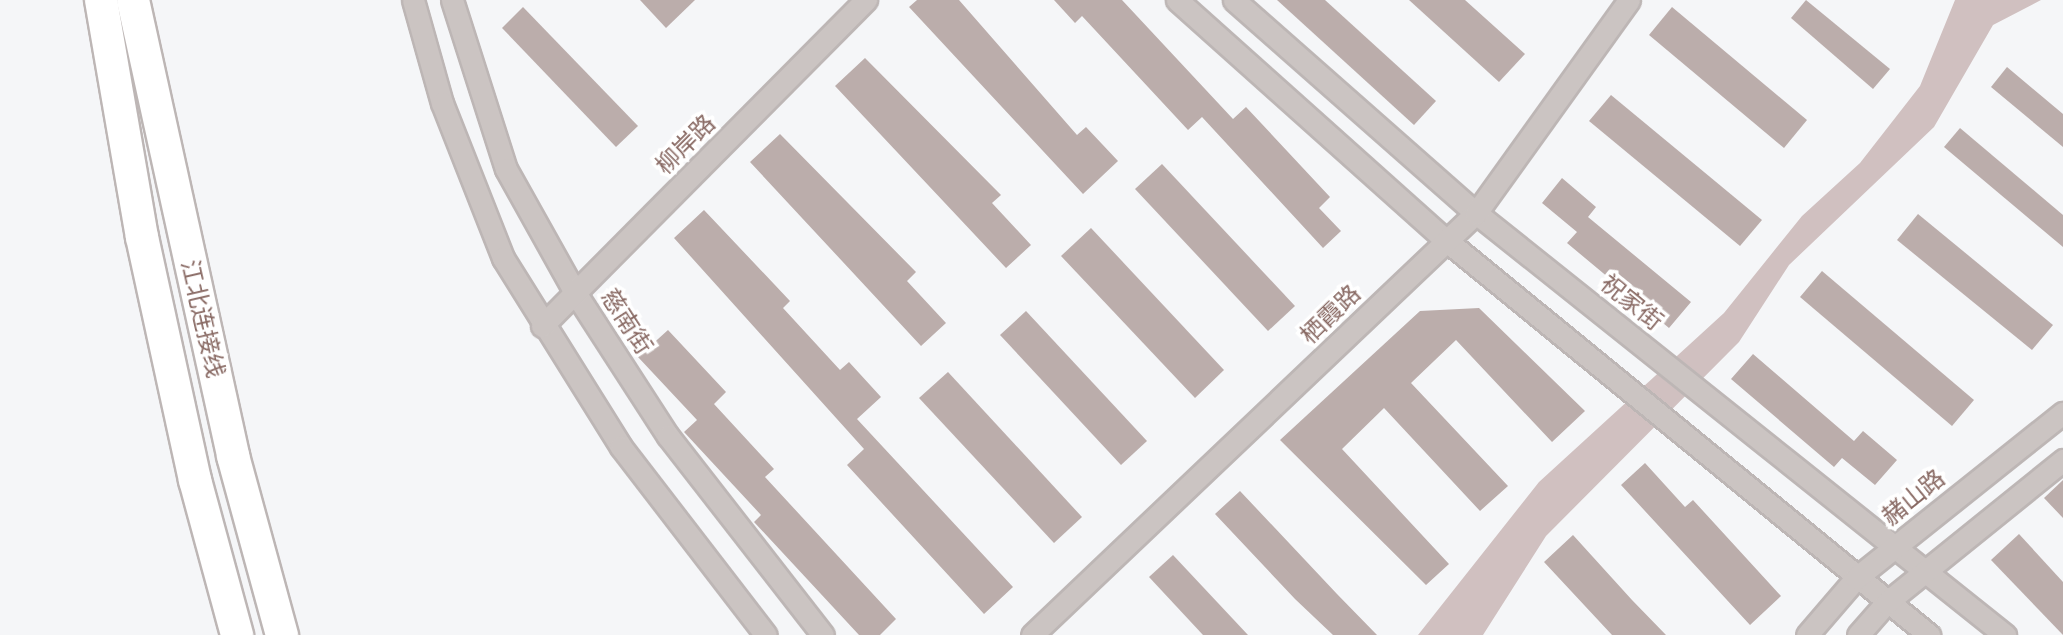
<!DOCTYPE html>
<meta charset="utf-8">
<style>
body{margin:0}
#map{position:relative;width:2063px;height:635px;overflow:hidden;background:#f5f6f8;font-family:"Varela Round","Noto Sans SC",sans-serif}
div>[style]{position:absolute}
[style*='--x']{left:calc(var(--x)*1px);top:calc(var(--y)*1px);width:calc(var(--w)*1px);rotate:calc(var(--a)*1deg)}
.water>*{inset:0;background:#d0c0c0}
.building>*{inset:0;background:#bbadab}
.roads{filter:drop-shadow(2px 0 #bdb6b5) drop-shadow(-2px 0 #bdb6b5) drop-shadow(0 2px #bdb6b5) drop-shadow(0 -2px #bdb6b5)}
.minor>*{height:21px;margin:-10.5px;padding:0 10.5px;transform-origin:10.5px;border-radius:10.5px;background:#cbc4c2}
.highway>*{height:32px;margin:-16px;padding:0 16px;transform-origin:16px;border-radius:16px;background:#fff}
span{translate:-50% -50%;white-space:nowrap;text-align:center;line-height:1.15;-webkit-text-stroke:7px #fff;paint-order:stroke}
.street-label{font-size:24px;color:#896a64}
</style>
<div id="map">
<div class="water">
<div style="clip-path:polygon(1955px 0,2041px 0,1993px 25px,1934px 127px,1789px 265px,1739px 342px,1546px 536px,1483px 635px,1418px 635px,1539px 482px,1724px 313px,1802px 216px,1860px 163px,1920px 86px)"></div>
</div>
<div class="building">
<div style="clip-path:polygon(640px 0,695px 0,666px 28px)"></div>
<div style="clip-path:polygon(917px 0,959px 0,1077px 135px,1086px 127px,1118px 161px,1083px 194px,909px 7px)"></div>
<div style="clip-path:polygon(1054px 0,1122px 0,1233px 119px,1246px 107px,1330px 197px,1319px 208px,1341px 231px,1323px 248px,1202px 117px,1188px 130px,1082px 16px,1075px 23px)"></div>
<div style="clip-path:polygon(1277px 0,1325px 0,1436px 101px,1414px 125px)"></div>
<div style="clip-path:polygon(1409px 0,1465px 0,1525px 54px,1499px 82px)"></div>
<div style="clip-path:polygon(1806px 0,1890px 69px,1873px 89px,1791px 18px)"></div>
<div style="clip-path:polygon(523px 7px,638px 126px,616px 147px,502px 28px)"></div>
<div style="clip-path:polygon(1672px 7px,1807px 120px,1784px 148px,1649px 35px)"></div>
<div style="clip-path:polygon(865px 58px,1001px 195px,992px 203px,1031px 245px,1006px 268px,835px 86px)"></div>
<div style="clip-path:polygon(2007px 67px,2063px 114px,2063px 147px,1991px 87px)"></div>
<div style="clip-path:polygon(1611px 95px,1762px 220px,1740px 246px,1589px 121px)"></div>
<div style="clip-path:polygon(1960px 128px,2063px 215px,2063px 247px,1944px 147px)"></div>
<div style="clip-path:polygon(780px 134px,916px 272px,907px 281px,946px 323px,921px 346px,750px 162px)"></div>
<div style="clip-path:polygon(1162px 164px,1295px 306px,1268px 331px,1135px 189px)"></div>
<div style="clip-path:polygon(1562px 178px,1596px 207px,1588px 217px,1691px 302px,1669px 328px,1567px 243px,1577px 232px,1542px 203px)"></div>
<div style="clip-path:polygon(704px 210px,790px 301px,783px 308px,840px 370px,849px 362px,881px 397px,857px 419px,1013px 587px,984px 614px,847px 465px,864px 449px,674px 238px)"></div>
<div style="clip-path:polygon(1918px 214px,2053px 325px,2032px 350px,1897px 240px)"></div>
<div style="clip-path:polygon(1091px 228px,1224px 370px,1195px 398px,1061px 256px)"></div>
<div style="clip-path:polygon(1822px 271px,1974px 400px,1952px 426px,1800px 297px)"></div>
<div style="clip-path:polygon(1479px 308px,1585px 411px,1552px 442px,1456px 340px,1411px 383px,1508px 486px,1480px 511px,1384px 408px,1342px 449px,1449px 564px,1426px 585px,1280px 440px,1420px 311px)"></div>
<div style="clip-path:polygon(1026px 311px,1147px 441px,1121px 465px,1000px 335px)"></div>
<div style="clip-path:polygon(668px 330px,726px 392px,714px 404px,774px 469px,765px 477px,896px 619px,880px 635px,859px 635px,754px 522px,761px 515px,684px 432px,697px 420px,638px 357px)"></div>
<div style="clip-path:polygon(1753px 354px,1854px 441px,1863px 431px,1897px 460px,1875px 485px,1842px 458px,1834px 467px,1731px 379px)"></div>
<div style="clip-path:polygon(948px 372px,1082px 517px,1054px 543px,919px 398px)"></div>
<div style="clip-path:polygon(1645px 463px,1685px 507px,1693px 500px,1781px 596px,1750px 625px,1621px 485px)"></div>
<div style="clip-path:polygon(2063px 480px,2063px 518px,2044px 498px)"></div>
<div style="clip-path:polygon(1240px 491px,1337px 594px,1377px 635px,1333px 635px,1295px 599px,1215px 514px)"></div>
<div style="clip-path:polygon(2019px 534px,2063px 582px,2063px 635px,1991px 560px)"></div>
<div style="clip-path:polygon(1573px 535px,1632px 600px,1666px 635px,1612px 635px,1544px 562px)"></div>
<div style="clip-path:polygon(1173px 555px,1248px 635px,1203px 635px,1149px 577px)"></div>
</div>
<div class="roads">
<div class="minor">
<div style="--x:413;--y:0;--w:107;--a:74.3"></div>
<div style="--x:442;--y:103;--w:167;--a:68.5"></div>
<div style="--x:503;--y:258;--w:223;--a:58"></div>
<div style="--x:621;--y:447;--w:237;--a:52.4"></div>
<div style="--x:452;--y:0;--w:177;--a:72.3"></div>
<div style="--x:506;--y:169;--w:143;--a:60.8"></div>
<div style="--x:576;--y:294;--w:169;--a:57.1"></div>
<div style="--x:668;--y:436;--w:252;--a:52.1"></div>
<div style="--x:1177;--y:0;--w:362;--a:41.8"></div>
<div style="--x:1447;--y:241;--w:623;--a:39.26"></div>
<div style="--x:1234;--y:0;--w:322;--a:41.4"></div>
<div style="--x:1476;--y:213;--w:677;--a:38.58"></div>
<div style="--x:542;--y:326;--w:460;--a:-45.2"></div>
<div style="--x:1032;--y:635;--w:613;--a:-43.54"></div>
<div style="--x:1476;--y:213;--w:262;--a:-54.3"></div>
<div style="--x:1807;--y:635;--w:75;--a:-49.3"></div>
<div style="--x:1856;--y:578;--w:265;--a:-38.6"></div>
<div style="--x:1858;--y:635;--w:43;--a:-48.8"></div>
<div style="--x:1886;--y:603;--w:228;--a:-38.9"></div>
</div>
<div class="highway">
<div style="--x:101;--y:0;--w:241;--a:80.2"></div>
<div style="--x:142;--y:237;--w:249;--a:77.7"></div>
<div style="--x:195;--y:480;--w:161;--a:74.8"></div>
<div style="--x:133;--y:0;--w:467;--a:77.6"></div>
<div style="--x:233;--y:456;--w:186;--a:74.7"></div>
</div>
</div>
<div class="street-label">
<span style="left:686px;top:145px;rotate:-45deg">柳岸路</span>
<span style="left:1631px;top:303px;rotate:39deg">祝家街</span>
<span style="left:1331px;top:315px;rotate:-44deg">栖霞路</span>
<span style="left:202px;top:319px;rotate:77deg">江北连接线</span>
<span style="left:626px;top:322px;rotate:57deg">慈南街</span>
<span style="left:1914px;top:498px;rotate:-39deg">赭山路</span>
</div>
</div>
